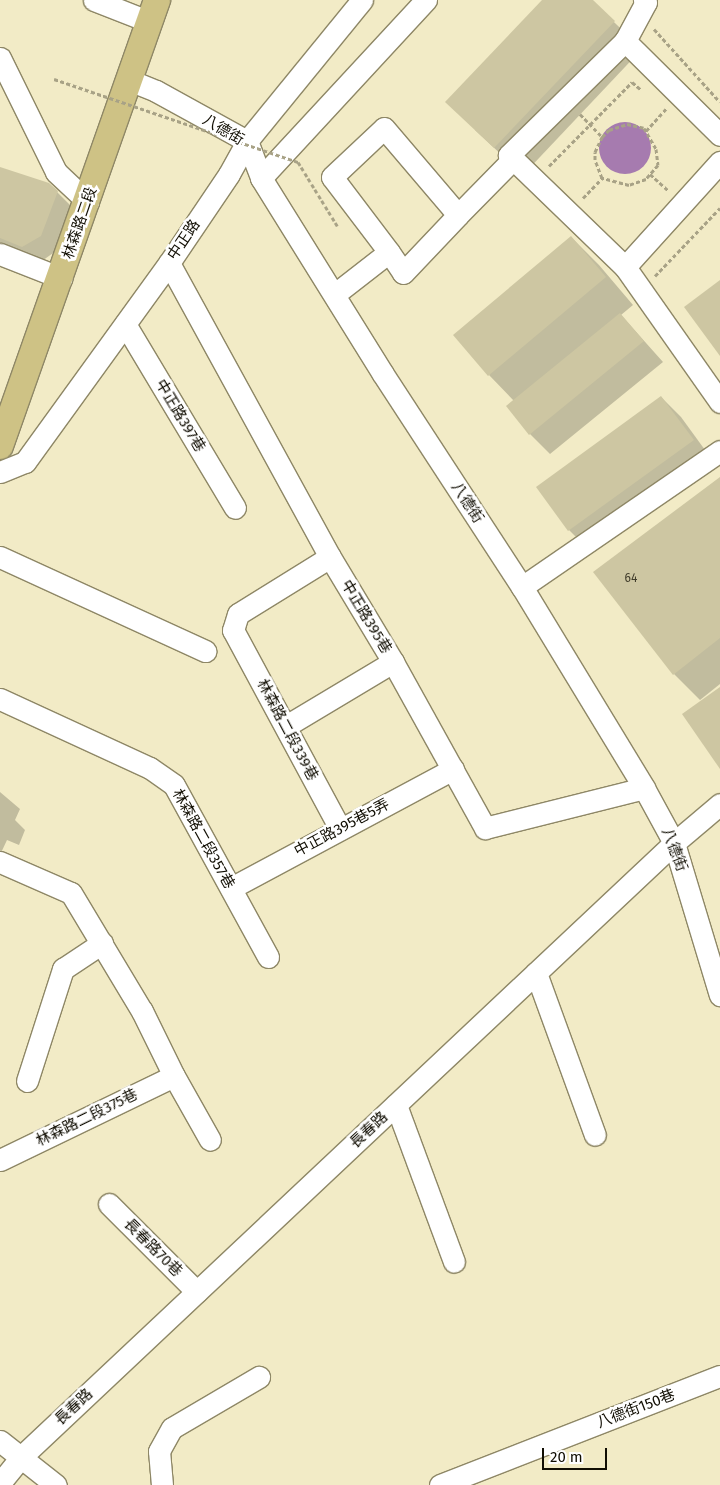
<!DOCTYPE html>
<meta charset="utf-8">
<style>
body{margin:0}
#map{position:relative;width:720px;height:1485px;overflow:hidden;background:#f2ebc6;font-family:"Fira Sans","Noto Sans TC",sans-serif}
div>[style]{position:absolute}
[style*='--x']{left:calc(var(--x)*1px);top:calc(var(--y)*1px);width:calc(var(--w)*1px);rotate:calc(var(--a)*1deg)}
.water>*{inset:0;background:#a67baf}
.round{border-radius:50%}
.shadow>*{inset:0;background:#0003}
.building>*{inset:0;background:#cdc6a2}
.path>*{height:3px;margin-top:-1.5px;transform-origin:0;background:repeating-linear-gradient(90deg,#a8a286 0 4px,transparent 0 6.5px)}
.roads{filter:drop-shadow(1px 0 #8e8766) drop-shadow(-1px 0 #8e8766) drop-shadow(0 1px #8e8766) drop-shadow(0 -1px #8e8766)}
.minor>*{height:21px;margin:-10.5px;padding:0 10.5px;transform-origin:10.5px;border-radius:10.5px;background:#fff}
.major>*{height:26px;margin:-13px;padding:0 13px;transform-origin:13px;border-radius:13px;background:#cec285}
.path-bridge>*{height:3px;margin-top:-1.5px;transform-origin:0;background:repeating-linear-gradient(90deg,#a8a286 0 4px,transparent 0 6.5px)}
span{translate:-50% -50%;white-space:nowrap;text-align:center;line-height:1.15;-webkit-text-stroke:5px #fff;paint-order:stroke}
.number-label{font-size:12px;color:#403c2b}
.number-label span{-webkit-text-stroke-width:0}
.street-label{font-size:15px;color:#110e03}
.scale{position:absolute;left:542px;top:1448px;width:65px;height:22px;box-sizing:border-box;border:2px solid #110e03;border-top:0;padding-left:6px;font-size:15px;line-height:18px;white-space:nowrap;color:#110e03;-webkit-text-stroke:4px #fff;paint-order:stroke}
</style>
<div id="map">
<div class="water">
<div class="round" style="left:599px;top:122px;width:52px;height:52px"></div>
</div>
<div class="shadow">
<div style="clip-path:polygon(544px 0,591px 0,642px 49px,523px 175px,475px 130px)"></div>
<div style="clip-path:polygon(0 169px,49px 184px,73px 208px,56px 251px,39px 263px,0 247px)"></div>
<div style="clip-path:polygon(571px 237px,599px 265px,633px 305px,621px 315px,663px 362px,550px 454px,530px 434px,514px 401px,489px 375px)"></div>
<div style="clip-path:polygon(661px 397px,681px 417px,713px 461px,590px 551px,569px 530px,538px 487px)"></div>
<div style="clip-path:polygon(720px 478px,720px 684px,700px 700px,674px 674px)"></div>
<div style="clip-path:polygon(0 792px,20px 809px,15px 820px,25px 830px,19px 845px,7px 840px,0 855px)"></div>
</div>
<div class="building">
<div style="clip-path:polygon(542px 0,593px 0,615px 21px,494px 148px,445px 102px)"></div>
<div style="clip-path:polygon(0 167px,49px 183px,58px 191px,41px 236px,22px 247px,0 238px)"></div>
<div style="clip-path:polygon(571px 236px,606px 277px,488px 376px,453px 335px)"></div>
<div style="clip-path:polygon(720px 280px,720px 356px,684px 307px)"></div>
<div style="clip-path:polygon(620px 313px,644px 341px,529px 435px,506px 406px)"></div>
<div style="clip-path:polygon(661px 396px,694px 440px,568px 531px,536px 487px)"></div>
<div style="clip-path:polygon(720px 477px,720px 638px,673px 675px,593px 572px)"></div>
<div style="clip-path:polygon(720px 687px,720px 769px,682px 714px)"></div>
</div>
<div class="path">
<div style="--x:654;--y:29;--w:98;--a:47.9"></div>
<div style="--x:580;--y:114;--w:32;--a:46"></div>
<div style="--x:646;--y:131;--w:30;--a:-48"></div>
<div style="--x:549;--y:166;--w:118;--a:-45.3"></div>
<div style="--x:632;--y:82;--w:11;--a:41"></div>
<div style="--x:650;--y:174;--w:24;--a:42"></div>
<div style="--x:583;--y:198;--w:28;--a:-46"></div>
<div style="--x:602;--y:178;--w:19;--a:-111"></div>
<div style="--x:595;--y:160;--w:8;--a:-90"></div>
<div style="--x:595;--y:152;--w:17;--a:-65"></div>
<div style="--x:602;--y:137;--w:10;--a:-45"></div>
<div style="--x:609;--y:130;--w:19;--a:-18"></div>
<div style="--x:627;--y:124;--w:17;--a:13"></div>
<div style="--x:644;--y:128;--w:24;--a:60"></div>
<div style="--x:656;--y:149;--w:16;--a:83"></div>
<div style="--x:658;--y:165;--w:18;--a:131"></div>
<div style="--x:646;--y:179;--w:18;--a:161"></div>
<div style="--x:629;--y:185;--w:28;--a:-165"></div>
<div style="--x:655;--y:276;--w:94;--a:-46.3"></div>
</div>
<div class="roads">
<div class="minor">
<div style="--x:94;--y:0;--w:60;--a:21.4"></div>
<div style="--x:625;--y:41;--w:44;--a:-61.7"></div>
<div style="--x:646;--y:2;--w:3;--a:-135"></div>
<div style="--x:0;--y:58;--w:127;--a:63.8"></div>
<div style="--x:56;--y:172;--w:44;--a:43.2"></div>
<div style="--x:129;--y:80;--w:29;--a:22"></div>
<div style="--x:156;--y:91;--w:104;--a:28.8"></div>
<div style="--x:247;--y:141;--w:40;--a:69"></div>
<div style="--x:261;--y:178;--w:231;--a:58.1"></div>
<div style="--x:383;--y:374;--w:254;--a:56.9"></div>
<div style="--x:522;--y:587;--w:235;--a:58.7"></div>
<div style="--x:644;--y:788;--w:63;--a:61.4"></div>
<div style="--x:674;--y:843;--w:159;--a:73.2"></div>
<div style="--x:720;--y:135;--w:134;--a:-135.3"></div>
<div style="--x:625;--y:41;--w:163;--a:135.5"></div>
<div style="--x:509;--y:155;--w:161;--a:44"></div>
<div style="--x:625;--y:267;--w:142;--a:-47.9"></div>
<div style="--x:261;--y:178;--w:243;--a:-47.2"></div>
<div style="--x:389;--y:252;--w:25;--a:56"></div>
<div style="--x:403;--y:273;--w:80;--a:-46.5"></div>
<div style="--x:0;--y:254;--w:66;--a:21.5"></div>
<div style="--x:169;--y:263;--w:335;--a:61.3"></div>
<div style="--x:330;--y:557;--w:122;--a:59"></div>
<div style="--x:393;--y:662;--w:190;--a:61"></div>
<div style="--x:485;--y:828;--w:164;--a:-14.1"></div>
<div style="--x:625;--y:267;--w:165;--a:54.9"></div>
<div style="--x:335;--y:294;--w:68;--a:-37.9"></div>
<div style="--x:389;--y:252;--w:94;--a:-127.2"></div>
<div style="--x:332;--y:177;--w:71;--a:-43.3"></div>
<div style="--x:384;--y:128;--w:114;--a:49.6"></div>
<div style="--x:458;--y:215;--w:78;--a:-45.5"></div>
<div style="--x:125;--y:324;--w:214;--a:59.1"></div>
<div style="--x:0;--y:472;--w:27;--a:-22"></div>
<div style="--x:25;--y:462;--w:246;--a:-54.1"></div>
<div style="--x:169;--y:263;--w:107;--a:-56"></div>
<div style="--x:229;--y:174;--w:38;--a:-61"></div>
<div style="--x:247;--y:141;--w:182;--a:-50.8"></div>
<div style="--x:0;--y:557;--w:226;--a:24.6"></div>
<div style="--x:330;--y:557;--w:108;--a:148.2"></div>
<div style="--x:238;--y:614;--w:17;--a:107"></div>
<div style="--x:233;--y:630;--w:226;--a:61.7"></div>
<div style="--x:522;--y:587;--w:240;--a:-34.5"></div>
<div style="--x:0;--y:699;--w:165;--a:24.7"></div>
<div style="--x:150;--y:768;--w:29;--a:35"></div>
<div style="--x:174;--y:785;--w:196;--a:61.3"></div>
<div style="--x:286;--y:726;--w:125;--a:-30.9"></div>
<div style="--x:0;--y:862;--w:77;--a:23.6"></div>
<div style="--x:71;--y:893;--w:138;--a:59"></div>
<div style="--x:142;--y:1011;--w:72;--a:63.8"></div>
<div style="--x:174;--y:1076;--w:73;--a:60.6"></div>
<div style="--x:231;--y:888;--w:252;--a:-28.2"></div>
<div style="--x:536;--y:973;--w:172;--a:70"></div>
<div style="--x:27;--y:1081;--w:118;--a:-72.2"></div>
<div style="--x:63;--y:969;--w:47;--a:-33.7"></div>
<div style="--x:396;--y:1105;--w:167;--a:69.7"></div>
<div style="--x:0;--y:1160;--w:193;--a:-25.8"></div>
<div style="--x:109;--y:1204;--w:124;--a:45"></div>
<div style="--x:0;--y:1441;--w:71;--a:38.2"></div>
<div style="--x:0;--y:1483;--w:32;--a:-51"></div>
<div style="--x:20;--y:1458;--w:898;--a:-43.24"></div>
<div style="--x:674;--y:843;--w:60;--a:-40.3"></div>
<div style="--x:162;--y:1485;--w:34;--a:-95"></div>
<div style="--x:159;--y:1451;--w:26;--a:-61"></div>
<div style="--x:172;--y:1428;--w:101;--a:-30.4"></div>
<div style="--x:440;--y:1485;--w:300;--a:-21.3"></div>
</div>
<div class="major">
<div style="--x:0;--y:446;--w:473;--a:-70.6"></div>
</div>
</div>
<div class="path-bridge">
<div style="--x:54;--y:79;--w:258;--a:18.8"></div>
<div style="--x:298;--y:162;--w:76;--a:58.4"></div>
</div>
<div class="number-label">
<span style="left:631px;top:579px">64</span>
</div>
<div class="street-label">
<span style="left:223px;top:130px;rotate:31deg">八德街</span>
<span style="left:80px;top:223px;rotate:-71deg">林森路二段</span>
<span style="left:184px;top:240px;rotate:-56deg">中正路</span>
<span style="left:180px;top:416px;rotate:59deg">中正路397巷</span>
<span style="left:467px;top:503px;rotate:57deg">八德街</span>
<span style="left:366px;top:617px;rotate:59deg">中正路395巷</span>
<span style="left:287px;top:730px;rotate:62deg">林森路二段339巷</span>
<span style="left:342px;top:828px;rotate:-28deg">中正路395巷5弄</span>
<span style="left:203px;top:839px;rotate:61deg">林森路二段357巷</span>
<span style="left:674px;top:850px;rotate:69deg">八德街</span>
<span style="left:87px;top:1118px;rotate:-26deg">林森路二段375巷</span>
<span style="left:369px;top:1130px;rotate:-43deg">長春路</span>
<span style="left:153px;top:1248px;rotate:45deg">長春路70巷</span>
<span style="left:74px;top:1407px;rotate:-43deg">長春路</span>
<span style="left:636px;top:1409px;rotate:-21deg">八德街150巷</span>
</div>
<div class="scale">20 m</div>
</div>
